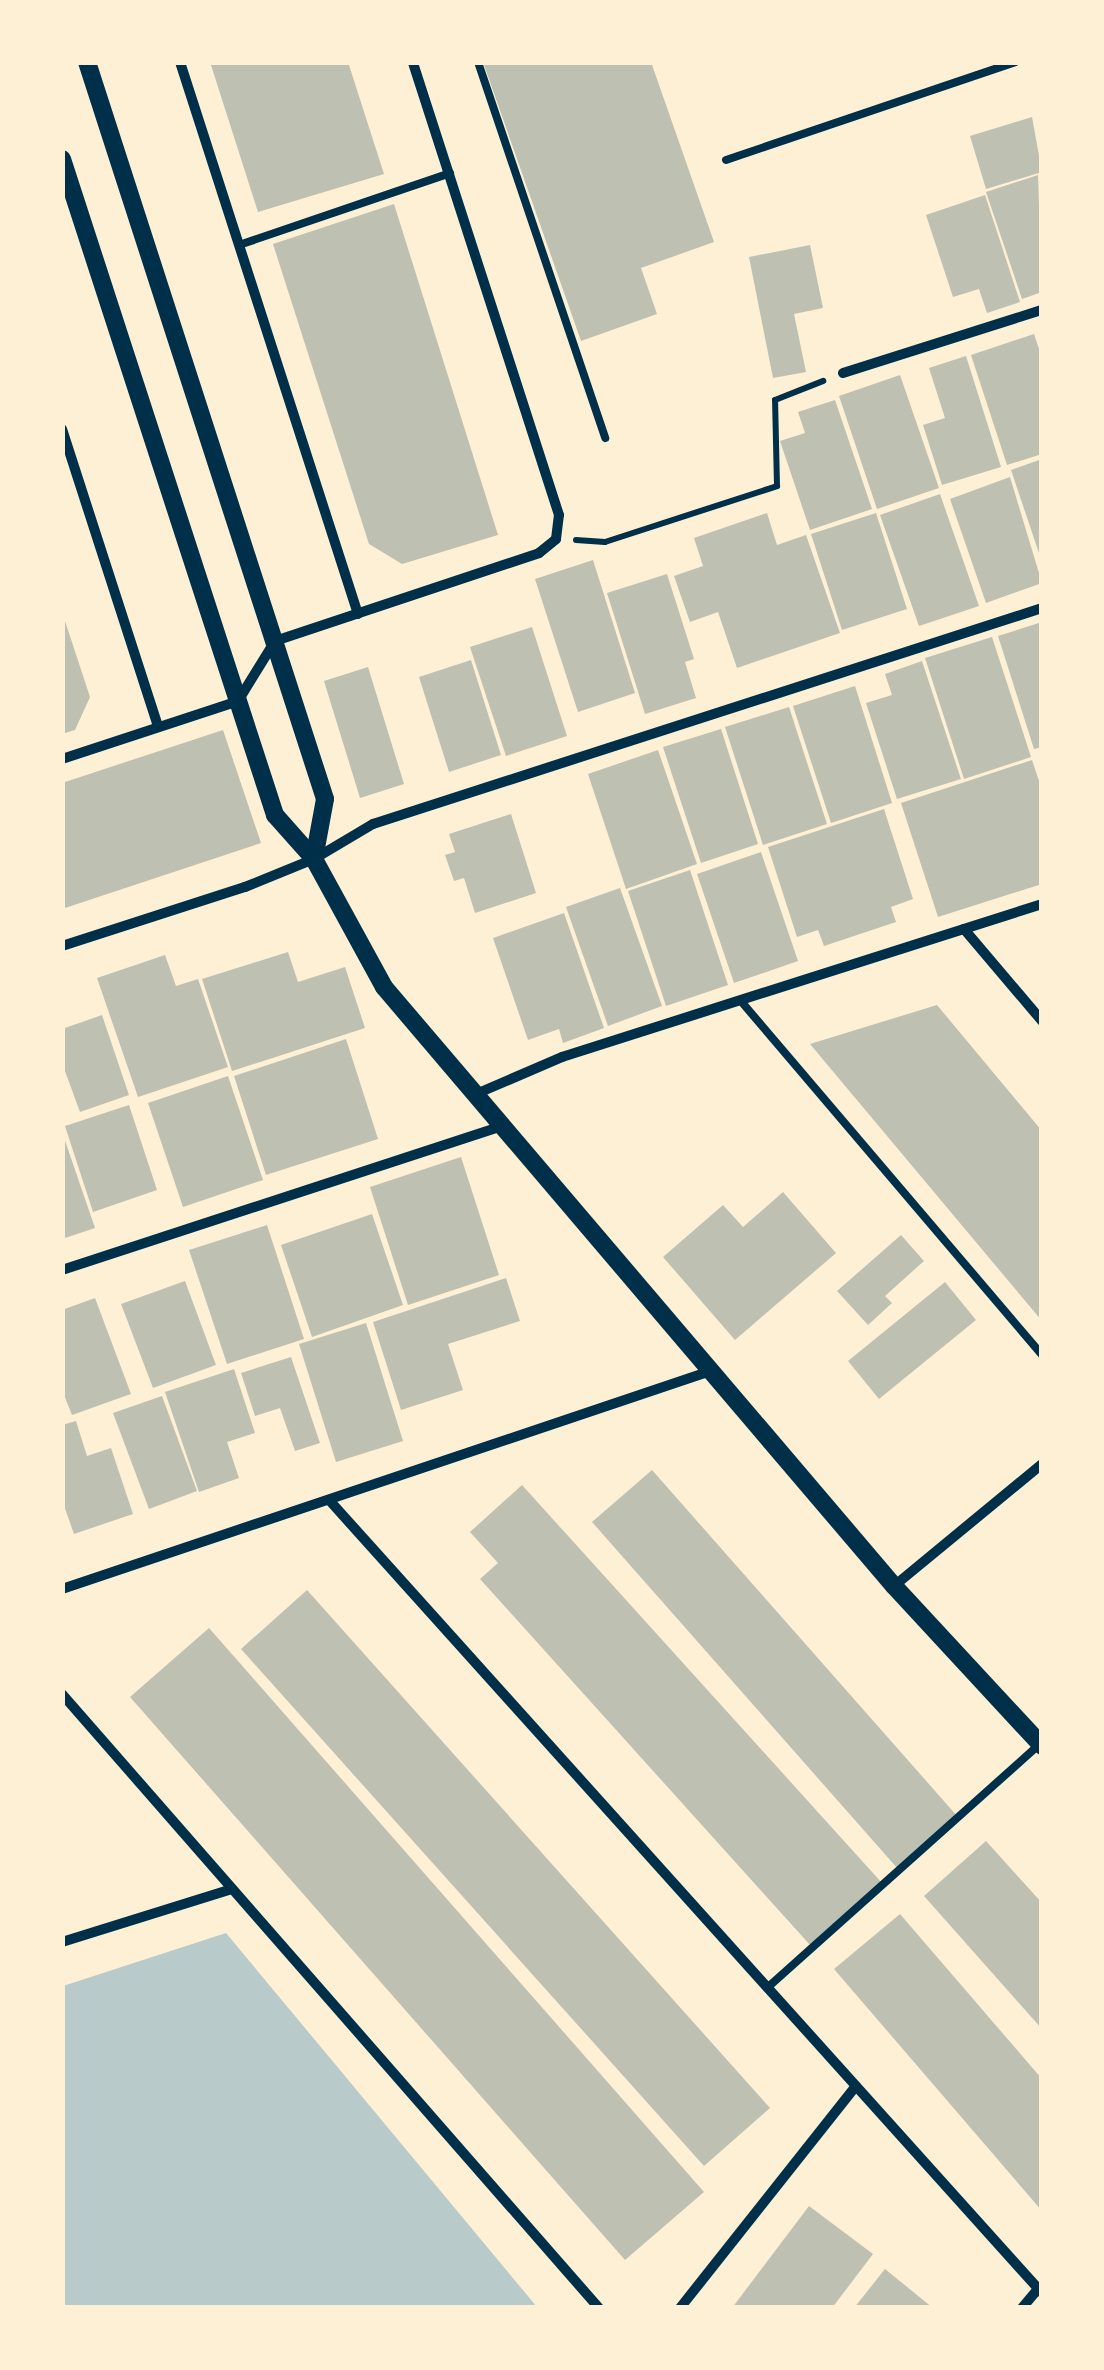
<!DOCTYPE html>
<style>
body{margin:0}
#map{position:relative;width:1104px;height:2370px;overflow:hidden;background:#fdf0d5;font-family:Montserrat,sans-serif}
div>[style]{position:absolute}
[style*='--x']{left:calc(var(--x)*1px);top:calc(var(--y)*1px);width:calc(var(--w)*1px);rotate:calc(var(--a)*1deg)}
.green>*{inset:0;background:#b9caca}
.building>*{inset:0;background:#bec0b2}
.path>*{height:6px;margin:-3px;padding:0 3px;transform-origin:3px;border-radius:3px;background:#003049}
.service>*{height:8px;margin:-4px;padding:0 4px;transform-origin:4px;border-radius:4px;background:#003049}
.minor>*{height:10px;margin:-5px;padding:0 5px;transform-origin:5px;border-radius:5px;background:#003049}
.tertiary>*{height:18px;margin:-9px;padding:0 9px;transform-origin:9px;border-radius:9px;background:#003049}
span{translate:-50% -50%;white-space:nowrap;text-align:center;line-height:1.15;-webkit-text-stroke:8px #fdf0d5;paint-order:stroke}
.frame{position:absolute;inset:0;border:65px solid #fdf0d5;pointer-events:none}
</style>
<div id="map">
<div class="green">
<div style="clip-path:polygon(226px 1933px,537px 2307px,63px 2307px,63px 1986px)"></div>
</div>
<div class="building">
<div style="clip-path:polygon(210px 62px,348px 62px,384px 174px,258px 212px)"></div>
<div style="clip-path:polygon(483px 62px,651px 62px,714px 242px,641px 268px,657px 314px,581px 341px)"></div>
<div style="clip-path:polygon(1032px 117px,1042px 172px,986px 189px,970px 136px)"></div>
<div style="clip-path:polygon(1038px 175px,1042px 292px,1022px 299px,986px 192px)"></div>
<div style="clip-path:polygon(985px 195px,1020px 302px,987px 313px,979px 289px,953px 297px,926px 215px)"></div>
<div style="clip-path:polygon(394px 204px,498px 535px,402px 564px,369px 544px,273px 244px)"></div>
<div style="clip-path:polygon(810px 245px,823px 308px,794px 314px,806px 372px,773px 378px,749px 257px)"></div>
<div style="clip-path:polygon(1034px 334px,1042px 358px,1042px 454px,1007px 465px,971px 355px)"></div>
<div style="clip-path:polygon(966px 356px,1001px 467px,942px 485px,923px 425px,945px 418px,929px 368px)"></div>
<div style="clip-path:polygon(900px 375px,939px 488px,877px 509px,839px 396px)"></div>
<div style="clip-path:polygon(835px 400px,872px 509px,810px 530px,780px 441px,805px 433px,798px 412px)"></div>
<div style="clip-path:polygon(1042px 459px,1042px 559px,1041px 559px,1011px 470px)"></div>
<div style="clip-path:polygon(1010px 477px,1042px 583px,986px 603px,950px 499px)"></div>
<div style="clip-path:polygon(940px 494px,979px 606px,919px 626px,880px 515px)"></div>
<div style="clip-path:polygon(767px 513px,777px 545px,806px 535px,840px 633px,737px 668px,718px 612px,690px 622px,674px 576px,703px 566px,694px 538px)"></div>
<div style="clip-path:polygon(876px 513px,907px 609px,842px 630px,811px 534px)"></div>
<div style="clip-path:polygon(593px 560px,635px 693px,578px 712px,535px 579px)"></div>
<div style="clip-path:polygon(667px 574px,694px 659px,685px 662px,696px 698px,645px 714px,607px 593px)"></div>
<div style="clip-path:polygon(63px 615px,90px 697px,75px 730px,62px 734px)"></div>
<div style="clip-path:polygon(1042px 622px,1042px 747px,1034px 749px,998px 636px)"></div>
<div style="clip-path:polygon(532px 627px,567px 736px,506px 756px,470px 647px)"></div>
<div style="clip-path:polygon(992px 637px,1031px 757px,964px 779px,925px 658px)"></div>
<div style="clip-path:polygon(471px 660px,501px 755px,449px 772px,419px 677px)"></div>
<div style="clip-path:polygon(922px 661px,961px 779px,897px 799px,866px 703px,892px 695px,885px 674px)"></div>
<div style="clip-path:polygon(368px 667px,404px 784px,360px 798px,324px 681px)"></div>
<div style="clip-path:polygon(855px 686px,892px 803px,831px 823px,793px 706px)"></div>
<div style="clip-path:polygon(789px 707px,827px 824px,763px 845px,725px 727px)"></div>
<div style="clip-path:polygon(721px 729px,758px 844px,701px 863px,663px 747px)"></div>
<div style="clip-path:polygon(223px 730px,261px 843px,62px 909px,62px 783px)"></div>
<div style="clip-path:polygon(658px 750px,697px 864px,626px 889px,588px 774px)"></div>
<div style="clip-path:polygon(1032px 760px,1042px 790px,1042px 884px,938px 917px,901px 803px)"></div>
<div style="clip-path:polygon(884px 809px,913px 899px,891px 907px,896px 922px,824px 946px,818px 930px,797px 937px,768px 847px)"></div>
<div style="clip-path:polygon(511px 814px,536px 893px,475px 913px,464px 878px,454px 881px,445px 855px,455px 852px,449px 834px)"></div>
<div style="clip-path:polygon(761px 852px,798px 961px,734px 983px,697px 874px)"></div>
<div style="clip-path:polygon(690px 870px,728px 985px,666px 1006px,628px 891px)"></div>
<div style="clip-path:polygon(620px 888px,662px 1006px,608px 1026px,566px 907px)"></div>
<div style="clip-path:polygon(564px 913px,604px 1028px,563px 1043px,559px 1029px,528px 1040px,493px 938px)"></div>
<div style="clip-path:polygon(288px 952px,298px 982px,345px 967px,365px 1028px,232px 1071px,202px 979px)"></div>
<div style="clip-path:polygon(165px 955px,176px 986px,198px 979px,228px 1067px,138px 1097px,97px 978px)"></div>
<div style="clip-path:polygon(937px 1005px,1042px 1131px,1042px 1321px,810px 1044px)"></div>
<div style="clip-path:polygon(102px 1015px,129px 1095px,80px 1112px,62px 1063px,62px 1029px)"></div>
<div style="clip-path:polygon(346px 1039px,378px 1139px,266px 1175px,234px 1076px)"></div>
<div style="clip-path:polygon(228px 1076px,263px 1180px,183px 1207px,148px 1103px)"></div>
<div style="clip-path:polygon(129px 1105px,157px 1190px,93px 1212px,65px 1126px)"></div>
<div style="clip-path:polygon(62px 1132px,95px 1228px,62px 1239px)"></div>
<div style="clip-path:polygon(461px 1157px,499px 1275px,408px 1305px,370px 1187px)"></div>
<div style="clip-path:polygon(783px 1192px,836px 1253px,735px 1340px,663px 1257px,723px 1205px,743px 1227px)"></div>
<div style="clip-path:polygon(372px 1214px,403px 1305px,312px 1337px,281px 1245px)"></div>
<div style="clip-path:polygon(267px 1225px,304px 1339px,227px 1364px,189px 1250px)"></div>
<div style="clip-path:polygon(901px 1235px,924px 1261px,885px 1296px,892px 1303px,868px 1325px,837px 1291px)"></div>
<div style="clip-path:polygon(506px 1278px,520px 1321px,448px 1344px,463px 1390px,401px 1410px,373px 1322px)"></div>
<div style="clip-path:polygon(185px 1281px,216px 1365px,153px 1388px,121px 1304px)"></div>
<div style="clip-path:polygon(945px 1282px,976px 1320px,879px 1399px,848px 1361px)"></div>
<div style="clip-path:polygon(95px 1298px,131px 1394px,72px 1415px,62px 1390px,62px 1310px)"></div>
<div style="clip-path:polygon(366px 1323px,403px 1441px,336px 1462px,299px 1344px)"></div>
<div style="clip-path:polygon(291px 1357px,320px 1443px,295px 1451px,280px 1408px,255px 1416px,241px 1373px)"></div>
<div style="clip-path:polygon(234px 1369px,255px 1433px,227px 1442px,239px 1478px,199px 1492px,165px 1392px)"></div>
<div style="clip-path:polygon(162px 1396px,197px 1491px,149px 1509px,113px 1413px)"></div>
<div style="clip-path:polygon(76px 1421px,87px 1456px,111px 1448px,133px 1514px,74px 1534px,62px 1500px,62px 1425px)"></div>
<div style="clip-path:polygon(652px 1470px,958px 1817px,898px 1869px,592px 1522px)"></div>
<div style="clip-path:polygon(522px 1485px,882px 1883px,811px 1946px,480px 1579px,498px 1563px,470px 1532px)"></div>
<div style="clip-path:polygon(307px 1590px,770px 2108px,704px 2166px,241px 1649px)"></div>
<div style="clip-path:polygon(209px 1628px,704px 2192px,625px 2260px,130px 1697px)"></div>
<div style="clip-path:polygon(986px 1841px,1042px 1903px,1042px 2029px,924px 1896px)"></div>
<div style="clip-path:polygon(900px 1914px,1042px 2079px,1042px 2211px,834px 1969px)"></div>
<div style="clip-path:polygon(809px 2206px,873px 2254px,832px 2308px,732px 2308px)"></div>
<div style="clip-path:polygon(885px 2269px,933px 2308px,854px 2308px)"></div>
</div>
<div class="path">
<div style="--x:576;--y:540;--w:29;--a:4"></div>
<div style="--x:605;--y:542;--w:181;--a:-18"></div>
<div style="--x:777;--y:486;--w:86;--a:-91.3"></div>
<div style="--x:775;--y:400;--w:52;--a:-21.6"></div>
</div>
<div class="service">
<div style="--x:478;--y:62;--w:397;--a:71.3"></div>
<div style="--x:726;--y:160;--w:306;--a:-18.7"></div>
<div style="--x:239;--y:245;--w:223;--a:-18.8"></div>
<div style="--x:740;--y:1000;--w:466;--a:49.6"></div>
<div style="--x:767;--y:1988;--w:366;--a:-41.8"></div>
</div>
<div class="minor">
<div style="--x:180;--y:62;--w:580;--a:72.13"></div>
<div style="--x:843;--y:373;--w:209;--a:-17.6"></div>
<div style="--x:62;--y:429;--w:313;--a:72.1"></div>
<div style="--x:62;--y:759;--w:185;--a:-18.2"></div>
<div style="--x:238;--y:701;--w:70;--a:-58.3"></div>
<div style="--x:275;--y:641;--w:278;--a:-18.4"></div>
<div style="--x:539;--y:553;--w:22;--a:-39"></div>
<div style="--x:556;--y:539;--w:24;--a:-83"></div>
<div style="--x:559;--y:515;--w:476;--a:-107.9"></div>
<div style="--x:964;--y:929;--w:121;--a:49.7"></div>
<div style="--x:62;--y:946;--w:192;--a:-17.9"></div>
<div style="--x:245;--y:887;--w:74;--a:-22.1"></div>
<div style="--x:314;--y:859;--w:69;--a:-30.7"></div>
<div style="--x:373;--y:824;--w:703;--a:-17.89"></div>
<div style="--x:476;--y:1094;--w:94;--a:-23.3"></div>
<div style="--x:562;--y:1057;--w:504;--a:-17.68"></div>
<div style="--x:62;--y:1270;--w:464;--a:-18.1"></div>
<div style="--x:330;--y:1501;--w:1065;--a:48.04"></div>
<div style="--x:894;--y:1586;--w:192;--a:-39.5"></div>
<div style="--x:62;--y:1589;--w:685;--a:-18.57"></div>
<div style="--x:62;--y:1694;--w:816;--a:48.83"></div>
<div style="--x:62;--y:1942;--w:178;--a:-17.3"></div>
<div style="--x:680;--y:2308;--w:283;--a:-51.6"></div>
<div style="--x:1022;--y:2308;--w:25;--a:-50"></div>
</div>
<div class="tertiary">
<div style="--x:87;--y:62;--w:774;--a:72.1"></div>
<div style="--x:325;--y:799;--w:61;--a:100.4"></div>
<div style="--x:62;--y:159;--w:690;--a:72.01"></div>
<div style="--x:275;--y:815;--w:59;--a:48.4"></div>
<div style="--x:314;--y:859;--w:146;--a:61.3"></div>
<div style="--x:384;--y:987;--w:787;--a:49.59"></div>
<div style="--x:894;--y:1586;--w:218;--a:47.2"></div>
</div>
<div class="frame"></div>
</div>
